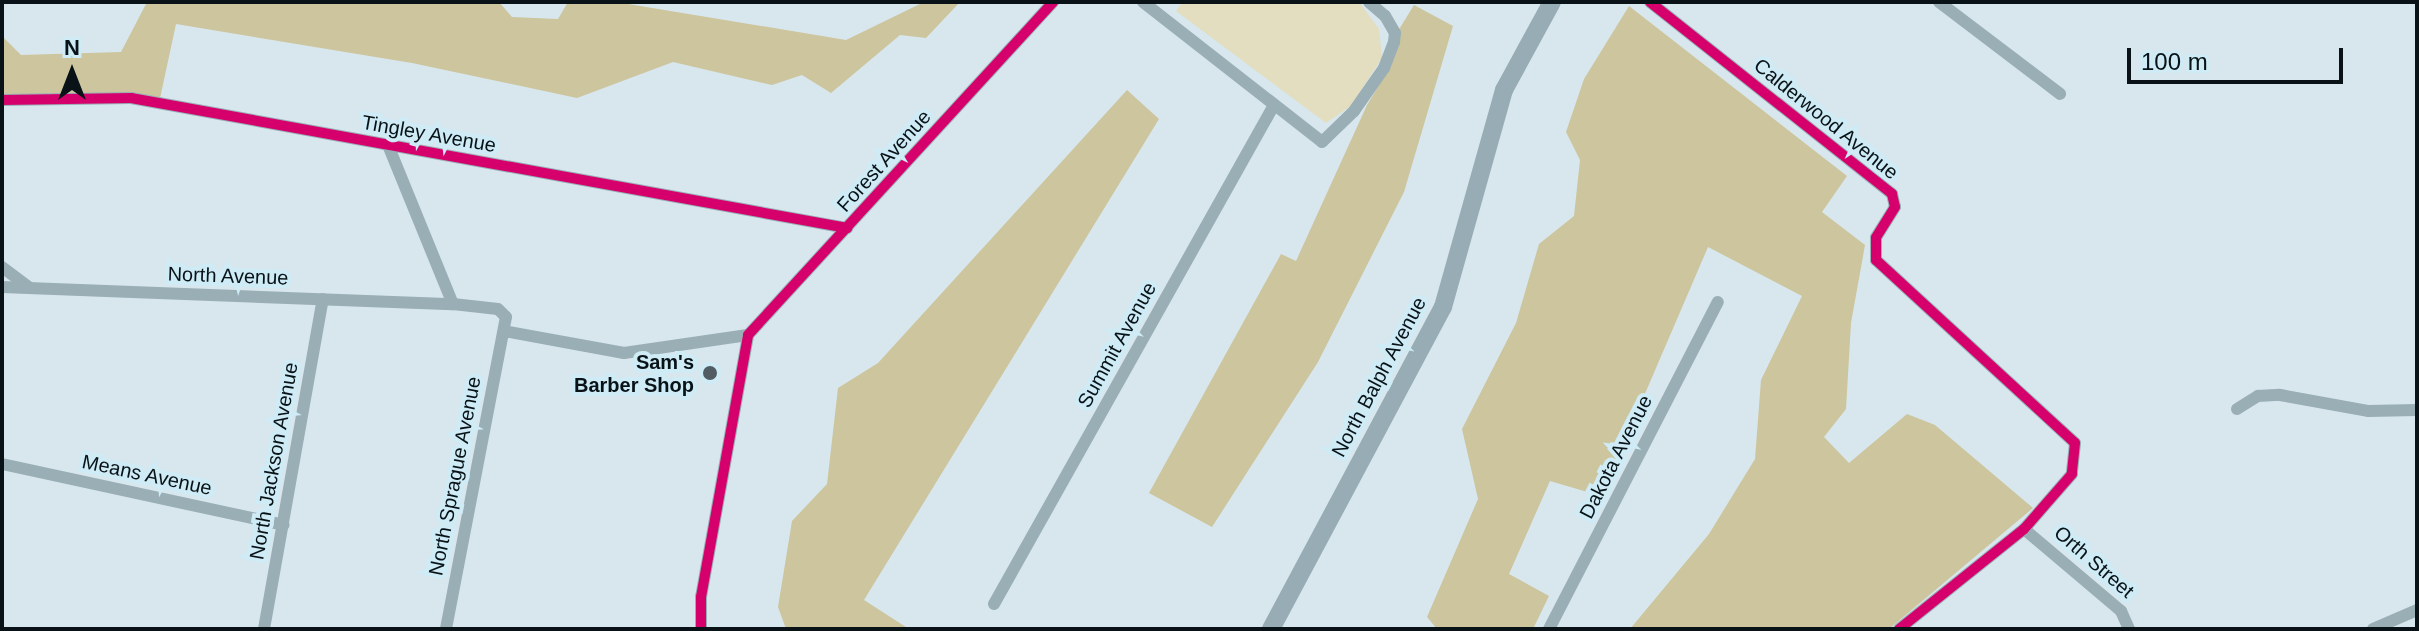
<!DOCTYPE html>
<style>
body{margin:0}
#map{position:relative;width:2419px;height:631px;overflow:hidden;background:#d7e7ed;font-family:Helvetica,sans-serif}
div>[style]{position:absolute}
[style*='--x']{left:calc(var(--x)*1px);top:calc(var(--y)*1px);width:calc(var(--w)*1px);rotate:calc(var(--a)*1deg)}
.green>*{inset:0;background:#e2debf}
.forest>*{inset:0;background:#cdc59d}
.street>*{height:12px;margin:-6px;padding:0 6px;transform-origin:6px;border-radius:6px;background:#9aaeb6}
.secondary>*{height:18px;margin:-9px;padding:0 9px;transform-origin:9px;border-radius:9px;background:#97acb5}
.cycleway>*{height:10px;margin:-5px;padding:0 5px;transform-origin:5px;border-radius:5px;background:#d6006c}
.dots>*{width:22px;height:22px;translate:-50% -50%;box-sizing:border-box;border:4px solid #ceebf6;border-radius:50%}
span{translate:-50% -50%;white-space:nowrap;text-align:center;line-height:1.15;-webkit-text-stroke:8px #ceebf6;paint-order:stroke}
.street-label{font-size:20px;color:#091317}
.poi-label{font-size:20px;color:#091317;font-weight:700}
.right{translate:-100% -50%;text-align:right}
.frame{position:absolute;inset:0;border:4px solid #091317;pointer-events:none}
.north{position:absolute;left:32px;top:32px;width:80px;height:80px;-webkit-text-stroke:6px #ceebf6;paint-order:stroke;rotate:0deg;font-size:22px;font-weight:700;line-height:32px;text-align:center;color:#091317}
.north::after{content:'';display:block;margin:auto;width:28px;height:36px;background:#091317;clip-path:polygon(50% 0,100% 100%,50% 72%,0 100%)}
.scale{position:absolute;left:2127px;top:48px;width:216px;height:36px;box-sizing:border-box;border:4px solid #091317;border-top:0;padding-left:10px;font-size:24px;line-height:28px;white-space:nowrap;color:#091317;-webkit-text-stroke:6px #ceebf6;paint-order:stroke}
</style>
<div id="map">
<div class="green">
<div style="clip-path:polygon(1182px 2px,1359px 2px,1379px 29px,1382px 58px,1351px 106px,1326px 123px,1176px 11px)"></div>
</div>
<div class="forest">
<div style="clip-path:polygon(147px 2px,499px 2px,512px 17px,558px 19px,568px 2px,616px 2px,846px 40px,924px 2px,960px 2px,926px 38px,900px 35px,831px 93px,802px 75px,772px 85px,673px 62px,577px 98px,412px 63px,176px 24px,159px 103px,2px 100px,2px 36px,21px 55px,121px 52px)"></div>
<div style="clip-path:polygon(1414px 5px,1453px 26px,1404px 192px,1318px 362px,1212px 527px,1149px 493px,1281px 254px,1296px 261px,1367px 105px,1390px 67px,1395px 36px)"></div>
<div style="clip-path:polygon(1629px 6px,1847px 176px,1822px 212px,1865px 245px,1851px 323px,1846px 409px,1824px 437px,1849px 463px,1907px 414px,1935px 425px,2033px 508px,1889px 629px,1630px 629px,1709px 534px,1755px 459px,1761px 380px,1802px 296px,1708px 247px,1601px 496px,1550px 481px,1509px 574px,1549px 596px,1533px 629px,1437px 629px,1427px 617px,1478px 499px,1462px 429px,1516px 323px,1539px 244px,1574px 216px,1580px 160px,1566px 132px,1584px 79px)"></div>
<div style="clip-path:polygon(1127px 90px,1159px 119px,864px 600px,909px 629px,786px 629px,778px 607px,792px 521px,827px 484px,838px 388px,878px 363px)"></div>
</div>
<div class="street">
<div style="--x:1143;--y:2;--w:227;--a:38"></div>
<div style="--x:1322;--y:142;--w:45;--a:-44.1"></div>
<div style="--x:1354;--y:111;--w:52;--a:-55.1"></div>
<div style="--x:1384;--y:68;--w:28;--a:-69"></div>
<div style="--x:1394;--y:42;--w:9;--a:-84"></div>
<div style="--x:1395;--y:33;--w:20;--a:-120"></div>
<div style="--x:1385;--y:16;--w:21;--a:-139"></div>
<div style="--x:1650;--y:2;--w:309;--a:38.4"></div>
<div style="--x:1892;--y:194;--w:13;--a:77"></div>
<div style="--x:1895;--y:207;--w:36;--a:122"></div>
<div style="--x:1876;--y:238;--w:22;--a:90"></div>
<div style="--x:1876;--y:260;--w:270;--a:42.6"></div>
<div style="--x:2075;--y:443;--w:31;--a:96"></div>
<div style="--x:2072;--y:474;--w:73;--a:131.1"></div>
<div style="--x:2024;--y:529;--w:160;--a:141.3"></div>
<div style="--x:1939;--y:2;--w:152;--a:37.2"></div>
<div style="--x:2;--y:100;--w:129;--a:-0.9"></div>
<div style="--x:131;--y:98;--w:728;--a:10.29"></div>
<div style="--x:388;--y:145;--w:172;--a:67.8"></div>
<div style="--x:453;--y:304;--w:45;--a:6.3"></div>
<div style="--x:498;--y:309;--w:11;--a:45"></div>
<div style="--x:506;--y:317;--w:318;--a:100.9"></div>
<div style="--x:2;--y:267;--w:35;--a:37"></div>
<div style="--x:2;--y:287;--w:451;--a:2.2"></div>
<div style="--x:504;--y:331;--w:122;--a:10.4"></div>
<div style="--x:624;--y:353;--w:125;--a:-8.3"></div>
<div style="--x:2237;--y:409;--w:25;--a:-32"></div>
<div style="--x:2258;--y:396;--w:22;--a:-3"></div>
<div style="--x:2280;--y:395;--w:89;--a:10.3"></div>
<div style="--x:2368;--y:411;--w:49;--a:-1.2"></div>
<div style="--x:2;--y:464;--w:288;--a:12.2"></div>
<div style="--x:2024;--y:529;--w:127;--a:40.2"></div>
<div style="--x:2121;--y:611;--w:20;--a:66"></div>
<div style="--x:994;--y:604;--w:572;--a:-60.7"></div>
<div style="--x:264;--y:629;--w:335;--a:-79.9"></div>
<div style="--x:701;--y:629;--w:32;--a:-90"></div>
<div style="--x:701;--y:597;--w:266;--a:-79.8"></div>
<div style="--x:748;--y:335;--w:452;--a:-47.5"></div>
<div style="--x:1549;--y:629;--w:368;--a:-62.7"></div>
<div style="--x:2373;--y:629;--w:48;--a:-23.4"></div>
</div>
<div class="secondary">
<div style="--x:1271;--y:629;--w:365;--a:-61.9"></div>
<div style="--x:1443;--y:307;--w:225;--a:-74.3"></div>
<div style="--x:1504;--y:90;--w:100;--a:-61.4"></div>
</div>
<div class="cycleway">
<div style="--x:1650;--y:2;--w:309;--a:38.4"></div>
<div style="--x:1892;--y:194;--w:13;--a:77"></div>
<div style="--x:1895;--y:207;--w:36;--a:122"></div>
<div style="--x:1876;--y:238;--w:22;--a:90"></div>
<div style="--x:1876;--y:260;--w:270;--a:42.6"></div>
<div style="--x:2075;--y:443;--w:31;--a:96"></div>
<div style="--x:2072;--y:474;--w:73;--a:131.1"></div>
<div style="--x:2024;--y:529;--w:160;--a:141.3"></div>
<div style="--x:2;--y:100;--w:129;--a:-0.9"></div>
<div style="--x:131;--y:98;--w:728;--a:10.29"></div>
<div style="--x:701;--y:629;--w:32;--a:-90"></div>
<div style="--x:701;--y:597;--w:266;--a:-79.8"></div>
<div style="--x:748;--y:335;--w:452;--a:-47.5"></div>
</div>
<div class="dots">
<div style="left:710px;top:373px;background:#515d62"></div>
</div>
<div class="street-label">
<span style="left:1826px;top:119px;rotate:39deg">Calderwood Avenue</span>
<span style="left:429px;top:134px;rotate:10deg">Tingley Avenue</span>
<span style="left:884px;top:161px;rotate:-48deg">Forest Avenue</span>
<span style="left:228px;top:276px;rotate:2deg">North Avenue</span>
<span style="left:1117px;top:345px;rotate:-61deg">Summit Avenue</span>
<span style="left:1379px;top:377px;rotate:-62deg">North Balph Avenue</span>
<span style="left:1616px;top:457px;rotate:-63deg">Dakota Avenue</span>
<span style="left:274px;top:461px;rotate:-80deg">North Jackson Avenue</span>
<span style="left:147px;top:475px;rotate:12deg">Means Avenue</span>
<span style="left:455px;top:476px;rotate:-79deg">North Sprague Avenue</span>
<span style="left:2094px;top:562px;rotate:41deg">Orth Street</span>
</div>
<div class="poi-label">
<span class="right" style="left:694px;top:374px">Sam's<br>Barber Shop</span>
</div>
<div class="frame"></div>
<div class="north">N</div>
<div class="scale">100 m</div>
</div>
